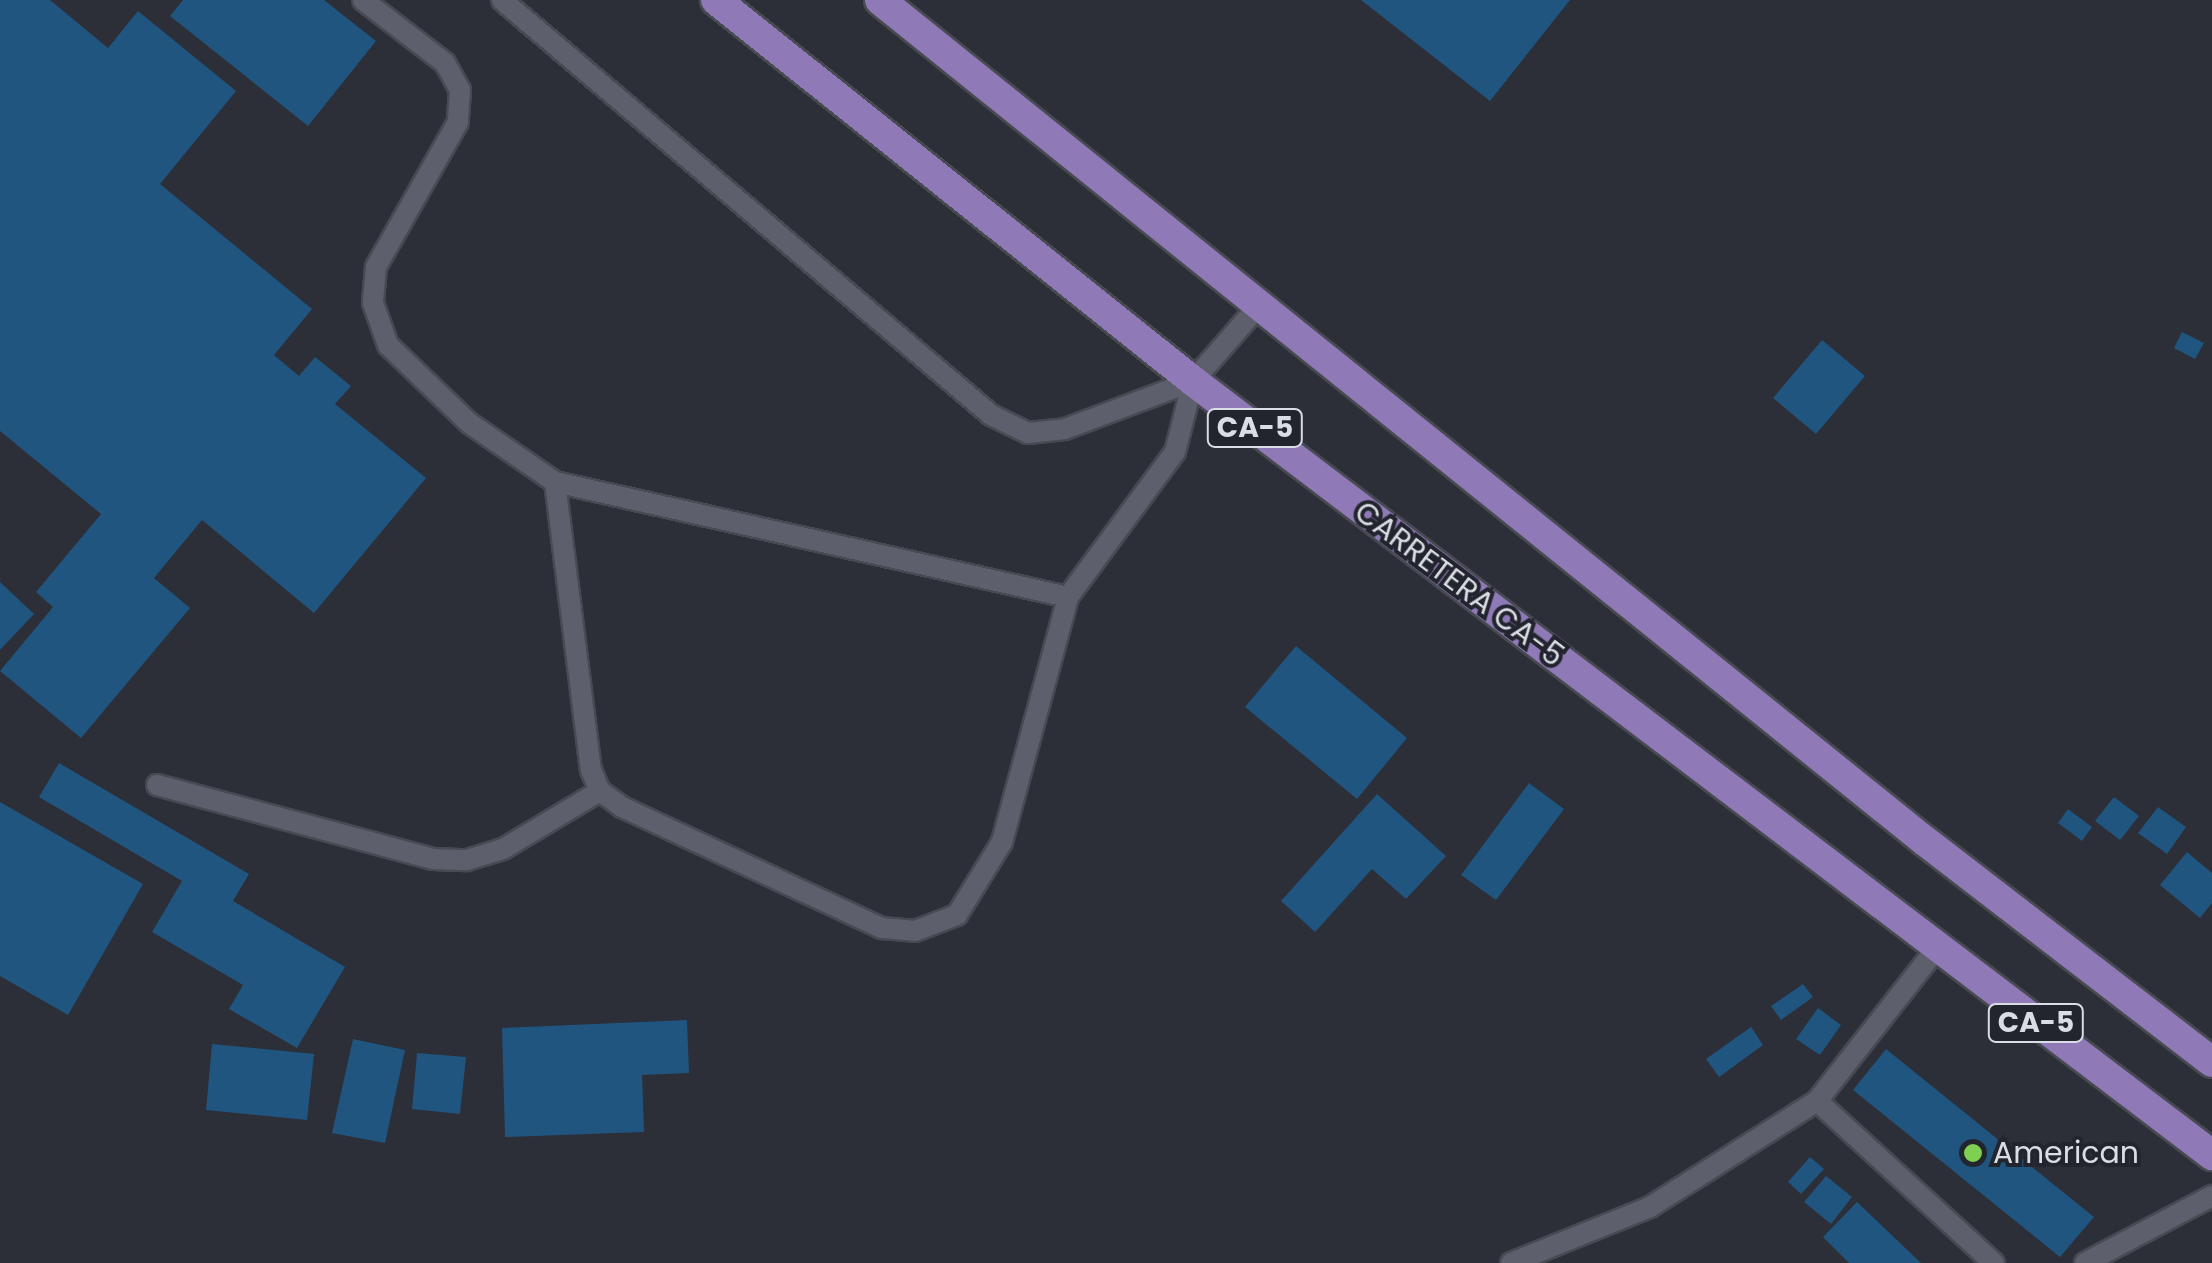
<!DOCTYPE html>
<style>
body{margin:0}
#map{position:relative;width:2212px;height:1263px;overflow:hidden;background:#2c2e38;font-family:Poppins,sans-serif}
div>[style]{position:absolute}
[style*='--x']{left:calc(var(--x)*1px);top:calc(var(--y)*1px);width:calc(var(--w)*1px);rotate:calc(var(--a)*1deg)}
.building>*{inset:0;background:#20557f}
.roads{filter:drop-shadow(2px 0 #484a52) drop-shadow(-2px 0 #484a52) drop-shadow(0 2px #484a52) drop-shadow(0 -2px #484a52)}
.service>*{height:20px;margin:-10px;padding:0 10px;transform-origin:10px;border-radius:10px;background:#5d606c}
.trunk>*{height:30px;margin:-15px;padding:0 15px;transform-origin:15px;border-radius:15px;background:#9079b7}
.dots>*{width:28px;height:28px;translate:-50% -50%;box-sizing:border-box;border:5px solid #22252e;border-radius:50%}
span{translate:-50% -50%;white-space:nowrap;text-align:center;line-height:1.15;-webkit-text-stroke:8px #22252e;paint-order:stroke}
.shield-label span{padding:2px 8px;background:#22252e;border:2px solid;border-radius:8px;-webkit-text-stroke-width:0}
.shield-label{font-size:28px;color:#dbdde4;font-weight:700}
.street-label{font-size:30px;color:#dbdde4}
.poi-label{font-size:30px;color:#dbdde4}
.left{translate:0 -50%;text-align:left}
</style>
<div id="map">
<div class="building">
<div style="clip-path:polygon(0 0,50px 0,108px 48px,138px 11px,236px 91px,160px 184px,312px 309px,274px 355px,299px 376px,315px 357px,351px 386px,335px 404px,426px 478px,314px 613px,202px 520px,154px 578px,190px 608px,81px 738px,0 671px,53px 607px,36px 592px,101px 514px,0 431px)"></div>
<div style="clip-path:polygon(183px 0,324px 0,376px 41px,308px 126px,170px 16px)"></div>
<div style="clip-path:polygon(1361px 0,1570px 0,1490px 101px)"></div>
<div style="clip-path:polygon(2182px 332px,2204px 343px,2195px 359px,2174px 348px)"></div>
<div style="clip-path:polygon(1822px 340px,1865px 376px,1816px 434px,1773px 398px)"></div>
<div style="clip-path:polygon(0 582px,34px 614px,0 650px)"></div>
<div style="clip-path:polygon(1296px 646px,1407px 738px,1357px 799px,1245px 707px)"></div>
<div style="clip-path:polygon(59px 763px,249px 874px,233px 901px,345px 967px,297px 1048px,229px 1009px,243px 985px,152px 932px,182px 881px,39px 797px)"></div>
<div style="clip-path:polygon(1529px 783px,1564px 809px,1496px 900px,1461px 875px)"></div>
<div style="clip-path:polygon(1377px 794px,1446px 856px,1406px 899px,1372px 869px,1315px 932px,1281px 901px)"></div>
<div style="clip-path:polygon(2114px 797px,2139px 816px,2120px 840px,2095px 821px)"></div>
<div style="clip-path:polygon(0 802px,143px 884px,68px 1015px,0 976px)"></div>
<div style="clip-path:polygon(2158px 807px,2186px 827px,2167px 854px,2138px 833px)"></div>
<div style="clip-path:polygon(2068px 809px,2092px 827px,2082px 841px,2058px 823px)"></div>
<div style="clip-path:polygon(2187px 852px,2212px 873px,2212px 903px,2200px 918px,2160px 885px)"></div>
<div style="clip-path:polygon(1803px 984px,1813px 997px,1781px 1020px,1771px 1006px)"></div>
<div style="clip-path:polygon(1818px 1008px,1841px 1025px,1820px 1055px,1796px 1039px)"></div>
<div style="clip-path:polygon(687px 1020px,689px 1073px,642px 1075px,644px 1132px,505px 1137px,502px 1028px)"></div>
<div style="clip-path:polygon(1751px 1027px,1763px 1045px,1719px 1077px,1706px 1059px)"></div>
<div style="clip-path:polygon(353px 1039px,405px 1050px,385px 1143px,332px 1133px)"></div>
<div style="clip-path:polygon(212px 1044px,314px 1054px,307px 1120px,206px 1110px)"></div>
<div style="clip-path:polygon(1886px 1049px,2094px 1217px,2060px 1257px,1853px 1090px)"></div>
<div style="clip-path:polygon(417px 1053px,466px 1057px,460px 1114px,412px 1109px)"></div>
<div style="clip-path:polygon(1810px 1157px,1824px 1169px,1801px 1194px,1788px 1182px)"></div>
<div style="clip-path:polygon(1826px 1176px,1852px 1197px,1831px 1224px,1804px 1202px)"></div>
<div style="clip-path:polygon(1857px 1202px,1921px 1263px,1849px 1263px,1823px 1237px)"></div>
</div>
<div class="roads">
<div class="service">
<div style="--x:363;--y:0;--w:103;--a:37.5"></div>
<div style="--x:445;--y:63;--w:31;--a:61"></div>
<div style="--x:460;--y:90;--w:32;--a:94"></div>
<div style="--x:458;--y:122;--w:167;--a:119.5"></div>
<div style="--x:376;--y:267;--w:36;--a:95"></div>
<div style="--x:373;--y:303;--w:45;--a:70.3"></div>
<div style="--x:388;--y:345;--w:112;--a:43.9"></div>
<div style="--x:469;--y:423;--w:104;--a:34.5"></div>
<div style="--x:555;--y:482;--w:526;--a:12.64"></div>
<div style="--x:502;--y:0;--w:641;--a:40.32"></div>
<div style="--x:991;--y:415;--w:41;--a:25.9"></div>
<div style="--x:1028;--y:433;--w:37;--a:-6"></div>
<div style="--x:1065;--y:429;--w:137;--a:-20.6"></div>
<div style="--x:555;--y:482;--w:290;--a:82.9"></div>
<div style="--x:591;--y:770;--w:23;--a:67"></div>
<div style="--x:600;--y:791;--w:27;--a:36"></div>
<div style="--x:622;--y:807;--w:287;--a:25"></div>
<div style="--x:882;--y:928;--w:33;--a:5"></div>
<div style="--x:915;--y:931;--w:45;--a:-20.9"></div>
<div style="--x:957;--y:915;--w:86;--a:-58.3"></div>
<div style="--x:1002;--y:842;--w:254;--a:-74.9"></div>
<div style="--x:1068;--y:597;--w:180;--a:-53.6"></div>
<div style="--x:1175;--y:452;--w:73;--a:-75.8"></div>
<div style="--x:1193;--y:381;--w:103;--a:-48.9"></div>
<div style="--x:157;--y:785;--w:286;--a:15"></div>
<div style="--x:433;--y:859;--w:34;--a:2"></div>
<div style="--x:467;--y:860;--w:38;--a:-17"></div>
<div style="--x:503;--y:849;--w:113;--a:-30.9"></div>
<div style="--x:1817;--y:1101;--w:240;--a:42.5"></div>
<div style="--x:1511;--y:1263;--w:150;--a:-21.9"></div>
<div style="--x:1650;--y:1207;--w:198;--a:-32.4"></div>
<div style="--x:1817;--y:1101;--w:194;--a:-51.9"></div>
<div style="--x:2085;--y:1263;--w:144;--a:-27.8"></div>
</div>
<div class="trunk">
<div style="--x:716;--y:0;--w:610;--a:38.62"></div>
<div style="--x:1193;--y:381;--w:1280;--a:37.22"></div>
<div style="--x:880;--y:0;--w:1341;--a:38.83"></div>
<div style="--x:1925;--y:841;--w:362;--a:37.6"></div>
</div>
</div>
<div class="dots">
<div style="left:1973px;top:1153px;background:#7fd052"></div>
</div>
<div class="shield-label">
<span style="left:1255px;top:428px">CA-5</span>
<span style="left:2036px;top:1023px">CA-5</span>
</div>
<div class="street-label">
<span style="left:1459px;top:584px;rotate:37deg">CARRETERA CA-5</span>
</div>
<div class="poi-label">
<span class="left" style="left:1993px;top:1153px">American</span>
</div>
</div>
